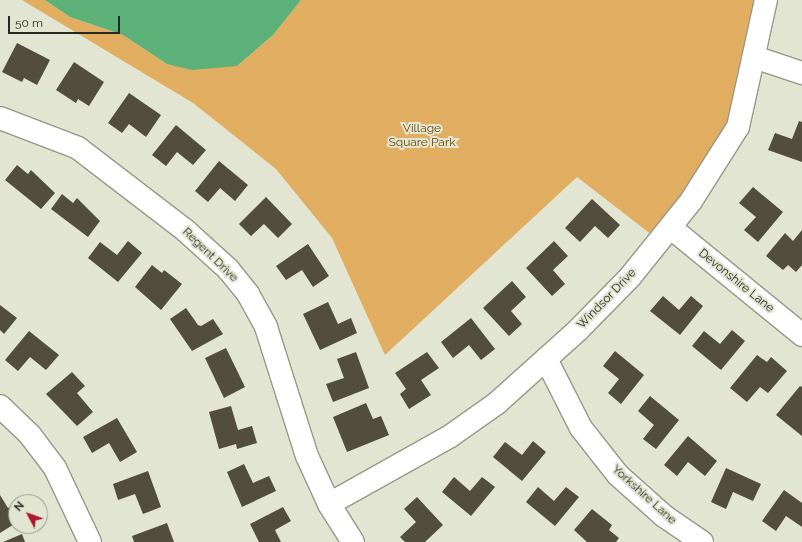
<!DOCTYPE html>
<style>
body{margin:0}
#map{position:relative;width:802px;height:542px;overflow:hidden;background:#e2e5d1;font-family:Raleway,sans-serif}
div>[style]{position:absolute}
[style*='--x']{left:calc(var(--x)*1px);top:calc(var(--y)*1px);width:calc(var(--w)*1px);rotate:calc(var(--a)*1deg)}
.green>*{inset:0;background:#e1ae61}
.water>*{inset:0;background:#5bb177}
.building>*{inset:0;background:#524d3d}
.roads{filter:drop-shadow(1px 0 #969986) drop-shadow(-1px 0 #969986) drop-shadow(0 1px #969986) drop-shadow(0 -1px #969986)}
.minor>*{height:22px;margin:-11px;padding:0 11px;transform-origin:11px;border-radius:11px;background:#fff}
span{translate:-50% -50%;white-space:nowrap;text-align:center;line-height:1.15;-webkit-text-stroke:4px #e2e5d1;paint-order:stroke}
.park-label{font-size:12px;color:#6d4a04}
.street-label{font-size:12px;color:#272821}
.north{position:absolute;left:8px;top:494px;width:40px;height:40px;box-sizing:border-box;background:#e2e5d1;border:1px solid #97998b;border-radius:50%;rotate:311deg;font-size:11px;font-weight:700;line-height:16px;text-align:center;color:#272821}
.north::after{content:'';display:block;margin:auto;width:14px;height:18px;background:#ac1731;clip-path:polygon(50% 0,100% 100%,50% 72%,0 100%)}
.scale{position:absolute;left:8px;top:16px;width:112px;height:18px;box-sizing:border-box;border:2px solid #272821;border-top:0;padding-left:5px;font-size:12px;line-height:14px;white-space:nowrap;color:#272821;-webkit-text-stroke:3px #e2e5d1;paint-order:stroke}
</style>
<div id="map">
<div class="green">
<div style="clip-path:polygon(22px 0,45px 0,70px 17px,123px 35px,167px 64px,237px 66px,273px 35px,301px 0,758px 0,729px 120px,699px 175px,652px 235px,577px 177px,385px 355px,332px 238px,276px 169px,193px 103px)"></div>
</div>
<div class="water">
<div style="clip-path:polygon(45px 0,301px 0,273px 35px,237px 66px,192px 70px,167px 64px,123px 35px,70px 17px)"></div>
</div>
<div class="building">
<div style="clip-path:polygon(17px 43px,50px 60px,37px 85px,24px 78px,22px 82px,2px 72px)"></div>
<div style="clip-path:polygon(74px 62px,104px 82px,89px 106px,78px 99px,76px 103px,56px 90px)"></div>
<div style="clip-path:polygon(129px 93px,161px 115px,146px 137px,129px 124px,122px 133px,108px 123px)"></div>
<div style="clip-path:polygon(799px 121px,802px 122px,802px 162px,768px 150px,775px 133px,792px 139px)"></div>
<div style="clip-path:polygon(176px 125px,206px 150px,193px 165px,177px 152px,166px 166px,152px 155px)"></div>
<div style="clip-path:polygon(219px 161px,248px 185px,235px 201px,220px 188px,208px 202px,195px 191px)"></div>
<div style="clip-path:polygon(17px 165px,28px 174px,31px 170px,55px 193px,41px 209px,5px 180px)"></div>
<div style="clip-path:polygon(753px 187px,783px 212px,758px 242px,744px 230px,756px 217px,739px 203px)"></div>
<div style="clip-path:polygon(62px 194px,73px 203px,77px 198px,100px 221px,88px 237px,51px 209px)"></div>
<div style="clip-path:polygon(266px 197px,292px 224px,278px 238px,264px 224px,251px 236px,239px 224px)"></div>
<div style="clip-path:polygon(592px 199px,620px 225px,608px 238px,595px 226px,580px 242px,565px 228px)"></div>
<div style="clip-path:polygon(802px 230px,802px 265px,796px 272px,788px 265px,783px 270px,766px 256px,785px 233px,793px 241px)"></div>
<div style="clip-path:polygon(128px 241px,142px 253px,118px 282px,88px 258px,100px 242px,117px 255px)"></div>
<div style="clip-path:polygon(554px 241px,568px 256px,553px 270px,565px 284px,552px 296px,526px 268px)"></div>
<div style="clip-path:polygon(308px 244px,329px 276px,313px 287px,302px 270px,286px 280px,276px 266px)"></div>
<div style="clip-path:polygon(152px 265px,162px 273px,164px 270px,182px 284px,161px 310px,135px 287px)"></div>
<div style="clip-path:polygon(512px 281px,526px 297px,511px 311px,522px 324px,509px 336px,483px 308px)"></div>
<div style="clip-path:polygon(663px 296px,679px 310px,691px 296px,703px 306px,680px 335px,650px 311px)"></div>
<div style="clip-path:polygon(328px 302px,338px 324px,351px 318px,357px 333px,320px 350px,303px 314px)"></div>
<div style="clip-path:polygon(0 305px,17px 318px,4px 334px,0 330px)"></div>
<div style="clip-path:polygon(186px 308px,198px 325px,201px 326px,213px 319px,223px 334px,192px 351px,170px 319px)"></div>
<div style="clip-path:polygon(471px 318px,495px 349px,481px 360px,469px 345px,453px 358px,441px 342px)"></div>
<div style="clip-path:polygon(732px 330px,745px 341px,721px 370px,692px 346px,704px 331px,720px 344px)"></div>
<div style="clip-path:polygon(29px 331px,59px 355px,46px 370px,30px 357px,18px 371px,5px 360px)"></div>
<div style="clip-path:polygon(226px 348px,245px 387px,224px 398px,205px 358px)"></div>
<div style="clip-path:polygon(615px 351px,644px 375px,621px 404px,608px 393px,619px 379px,603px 366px)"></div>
<div style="clip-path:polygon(356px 352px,369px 388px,333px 402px,326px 384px,344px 378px,337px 359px)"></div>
<div style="clip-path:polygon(427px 352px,439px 368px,421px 380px,431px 395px,409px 409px,400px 394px,406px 389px,395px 373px)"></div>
<div style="clip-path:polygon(757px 355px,767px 362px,771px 357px,787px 371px,768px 393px,760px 387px,747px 402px,730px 388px)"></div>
<div style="clip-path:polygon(72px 372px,85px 386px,77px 393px,93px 412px,77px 426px,46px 394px)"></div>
<div style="clip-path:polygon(800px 386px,802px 387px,802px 436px,776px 415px)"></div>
<div style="clip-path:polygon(650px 396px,679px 420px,656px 449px,643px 439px,654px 425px,638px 411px)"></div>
<div style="clip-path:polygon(366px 403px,373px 419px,381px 416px,389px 435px,347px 452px,333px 417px)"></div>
<div style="clip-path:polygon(231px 406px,238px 430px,252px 426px,257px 443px,237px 449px,236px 444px,219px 449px,209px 412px)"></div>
<div style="clip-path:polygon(117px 418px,137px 452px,120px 462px,109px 443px,92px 453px,83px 437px)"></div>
<div style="clip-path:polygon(688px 436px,717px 461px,705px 476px,688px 462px,677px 476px,664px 465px)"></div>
<div style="clip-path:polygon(533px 441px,546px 452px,522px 481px,493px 457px,505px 442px,522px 455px)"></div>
<div style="clip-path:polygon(244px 464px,253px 483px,269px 476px,276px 491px,242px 507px,227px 472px)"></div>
<div style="clip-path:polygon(726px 468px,761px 484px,753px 501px,733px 492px,726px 509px,711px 502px)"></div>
<div style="clip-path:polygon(148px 471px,161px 507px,143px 514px,135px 494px,118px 500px,113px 484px)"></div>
<div style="clip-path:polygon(454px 477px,470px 491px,482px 477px,495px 487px,471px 516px,442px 492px)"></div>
<div style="clip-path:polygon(538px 487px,554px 501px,566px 487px,579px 497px,555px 526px,526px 502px)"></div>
<div style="clip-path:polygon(784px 490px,802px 503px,802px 527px,786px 516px,776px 531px,762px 521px)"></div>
<div style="clip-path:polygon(0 495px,8px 508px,16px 504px,16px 523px,0 533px)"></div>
<div style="clip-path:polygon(417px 497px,443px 525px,425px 542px,405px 542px,400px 537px,416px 522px,404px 509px)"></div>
<div style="clip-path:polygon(283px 507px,291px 521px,275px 530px,281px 542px,259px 542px,250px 524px)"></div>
<div style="clip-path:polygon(592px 509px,612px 525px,609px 530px,619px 538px,616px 542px,587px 542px,574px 530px)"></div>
<div style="clip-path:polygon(167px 523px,174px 542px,134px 542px,132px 536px)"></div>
<div style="clip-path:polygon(22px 534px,25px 542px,3px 542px)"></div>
</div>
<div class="roads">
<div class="minor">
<div style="--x:754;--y:57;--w:51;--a:18.4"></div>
<div style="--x:0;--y:118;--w:84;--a:21"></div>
<div style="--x:78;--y:148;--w:136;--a:37.5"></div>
<div style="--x:186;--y:231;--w:57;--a:42.1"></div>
<div style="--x:228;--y:269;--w:32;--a:51"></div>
<div style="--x:248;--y:294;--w:38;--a:61"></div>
<div style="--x:266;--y:327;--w:135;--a:72.4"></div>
<div style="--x:307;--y:456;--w:53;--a:65.4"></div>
<div style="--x:329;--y:504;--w:45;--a:57.7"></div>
<div style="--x:671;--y:228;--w:169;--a:39.2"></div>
<div style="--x:546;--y:359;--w:77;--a:63.1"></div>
<div style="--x:581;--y:428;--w:60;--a:51.8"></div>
<div style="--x:618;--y:475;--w:62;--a:41.7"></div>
<div style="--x:664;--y:516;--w:46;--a:34.4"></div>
<div style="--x:0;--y:406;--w:42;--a:44"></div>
<div style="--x:30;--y:435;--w:41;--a:52.9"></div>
<div style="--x:55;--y:468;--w:82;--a:64.7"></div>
<div style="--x:329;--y:504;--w:137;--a:-29.2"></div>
<div style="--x:449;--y:437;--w:59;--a:-35.3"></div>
<div style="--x:497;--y:403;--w:109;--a:-42"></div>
<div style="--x:578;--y:330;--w:74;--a:-45.5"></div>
<div style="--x:630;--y:277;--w:97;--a:-51.2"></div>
<div style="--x:691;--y:201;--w:88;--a:-57.6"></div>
<div style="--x:738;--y:127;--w:130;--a:-77.6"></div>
</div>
</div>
<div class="park-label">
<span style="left:422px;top:136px">Village<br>Square Park</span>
</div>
<div class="street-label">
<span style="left:210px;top:255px;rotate:44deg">Regent Drive</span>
<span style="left:736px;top:281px;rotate:39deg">Devonshire Lane</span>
<span style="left:607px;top:299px;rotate:-46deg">Windsor Drive</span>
<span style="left:644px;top:495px;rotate:42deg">Yorkshire Lane</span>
</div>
<div class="north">N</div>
<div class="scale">50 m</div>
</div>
